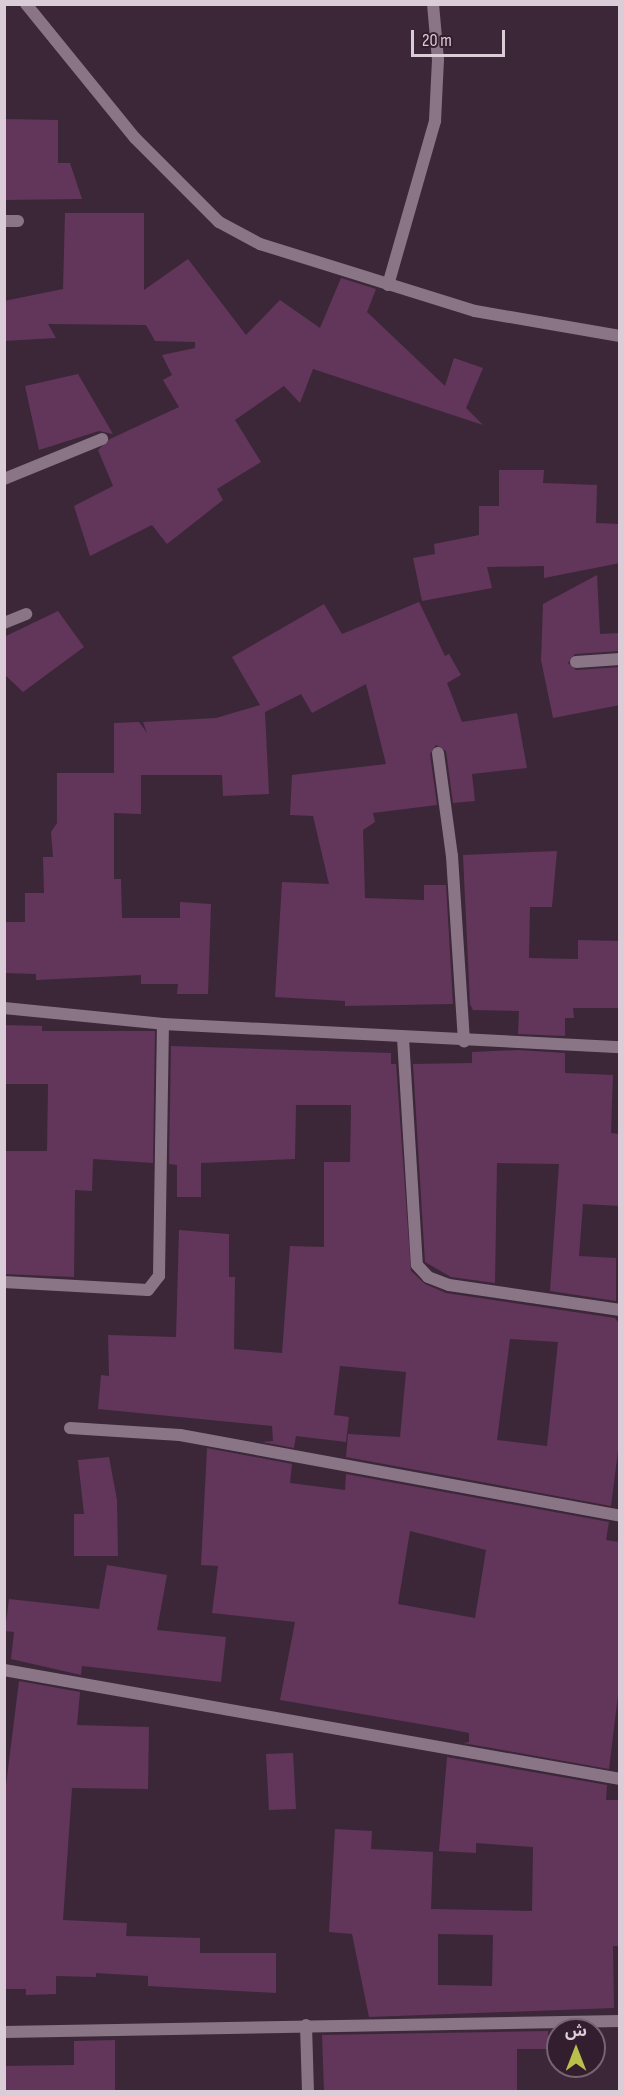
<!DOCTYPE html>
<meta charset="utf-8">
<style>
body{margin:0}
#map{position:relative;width:624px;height:2096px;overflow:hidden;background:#3c2738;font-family:"Sofia Sans Condensed","Noto Sans Arabic",sans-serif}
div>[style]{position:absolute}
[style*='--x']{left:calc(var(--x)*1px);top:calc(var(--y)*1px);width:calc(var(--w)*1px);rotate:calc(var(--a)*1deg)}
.building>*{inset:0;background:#61365a}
.minor>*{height:12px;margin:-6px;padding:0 6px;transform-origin:6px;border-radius:6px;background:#8a7586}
span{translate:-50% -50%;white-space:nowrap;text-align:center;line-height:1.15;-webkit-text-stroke:5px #321e2e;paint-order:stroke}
.frame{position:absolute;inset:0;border:6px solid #dbcdd8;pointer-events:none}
.north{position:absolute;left:546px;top:2018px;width:60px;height:60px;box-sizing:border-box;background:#321e2e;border:2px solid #766472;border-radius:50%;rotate:0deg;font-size:16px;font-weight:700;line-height:24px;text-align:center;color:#dbcdd8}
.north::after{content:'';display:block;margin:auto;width:21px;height:27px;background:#b9c046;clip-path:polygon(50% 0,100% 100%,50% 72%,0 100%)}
.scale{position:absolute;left:411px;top:30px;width:94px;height:27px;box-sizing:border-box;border:3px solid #dbcdd8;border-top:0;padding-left:8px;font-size:18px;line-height:21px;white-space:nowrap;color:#dbcdd8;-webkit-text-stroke:4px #321e2e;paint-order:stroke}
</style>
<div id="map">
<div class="building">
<div style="clip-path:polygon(4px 119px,58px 120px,58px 163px,70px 163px,82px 199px,4px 200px)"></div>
<div style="clip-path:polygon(65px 213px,144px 213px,144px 290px,188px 259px,246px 335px,280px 300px,320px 328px,341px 278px,376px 289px,367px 312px,445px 386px,454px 358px,483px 368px,466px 408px,483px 425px,313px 369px,300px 403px,284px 386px,235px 420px,261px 462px,217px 489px,223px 500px,167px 544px,152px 525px,90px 556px,74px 506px,113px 486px,98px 450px,110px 439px,179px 407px,163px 380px,172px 375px,162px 355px,195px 348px,195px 342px,155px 341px,146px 325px,48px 324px,56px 338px,4px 341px,4px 301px,63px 289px)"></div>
<div style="clip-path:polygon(78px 374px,113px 434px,99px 431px,39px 450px,25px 386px)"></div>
<div style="clip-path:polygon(499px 470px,544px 470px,543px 483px,597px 485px,596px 523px,620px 524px,620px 563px,544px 578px,544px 566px,487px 567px,492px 588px,422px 601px,413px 558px,435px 554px,434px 544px,479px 535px,479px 506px,499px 506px)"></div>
<div style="clip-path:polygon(597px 575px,600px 634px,620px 633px,620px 651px,575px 654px,568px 663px,576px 670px,620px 667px,620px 705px,553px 718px,541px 660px,543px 604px)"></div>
<div style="clip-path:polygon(419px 602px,445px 656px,449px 654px,461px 675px,447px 683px,462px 722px,517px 713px,527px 768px,472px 774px,475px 801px,453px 803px,446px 751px,436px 745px,430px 754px,437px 805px,373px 813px,375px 822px,363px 830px,365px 898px,424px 900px,424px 885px,446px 885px,453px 1004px,345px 1006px,345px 1001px,275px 997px,282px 882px,329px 884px,313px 816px,290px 815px,292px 775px,386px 764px,366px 684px,312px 713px,301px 694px,265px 712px,269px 794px,223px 796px,222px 775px,141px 775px,141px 814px,114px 813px,114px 879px,121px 879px,122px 918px,180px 918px,180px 902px,211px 904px,208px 994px,177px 994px,178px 984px,141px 984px,141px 975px,36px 980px,36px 974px,4px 973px,4px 922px,25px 922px,25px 893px,44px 893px,43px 857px,53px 857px,51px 832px,57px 823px,57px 773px,114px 773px,114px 723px,139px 722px,147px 733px,143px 722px,216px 718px,260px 705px,232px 657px,324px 604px,342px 634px)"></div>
<div style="clip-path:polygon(58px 611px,84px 647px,23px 692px,4px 674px,4px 637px)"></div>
<div style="clip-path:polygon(557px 851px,552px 907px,530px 907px,529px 958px,578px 959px,578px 940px,620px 941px,620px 1008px,573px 1008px,574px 1018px,565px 1018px,565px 1036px,518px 1034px,519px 1011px,473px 1010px,470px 1004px,463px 855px)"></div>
<div style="clip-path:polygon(4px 1025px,42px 1026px,42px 1031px,155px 1031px,153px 1163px,93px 1159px,92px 1191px,75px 1190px,74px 1277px,4px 1274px,4px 1151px,47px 1151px,48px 1084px,4px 1084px)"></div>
<div style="clip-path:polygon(evenodd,171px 1046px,391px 1053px,391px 1064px,396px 1064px,411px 1271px,425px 1284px,446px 1293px,615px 1318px,620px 1325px,620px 1435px,611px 1506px,346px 1457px,348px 1434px,400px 1437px,406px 1372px,340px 1366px,334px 1415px,349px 1417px,346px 1442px,296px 1436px,294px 1448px,262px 1442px,273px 1441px,272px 1426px,98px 1409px,101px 1375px,109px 1376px,108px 1335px,176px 1337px,179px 1230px,229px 1234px,229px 1277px,235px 1277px,234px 1349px,282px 1353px,290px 1246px,324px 1247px,324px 1162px,350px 1162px,351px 1105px,296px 1105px,295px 1159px,201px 1163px,201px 1197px,177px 1197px,177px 1165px,169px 1164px,171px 1046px,510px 1339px,558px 1342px,547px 1446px,497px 1440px,510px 1339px)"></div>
<div style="clip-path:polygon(518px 1050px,565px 1053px,565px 1073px,613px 1075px,611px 1133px,620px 1134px,620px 1206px,583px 1204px,579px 1256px,616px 1258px,616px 1301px,550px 1291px,559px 1164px,497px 1163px,495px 1283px,451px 1277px,425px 1262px,413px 1064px,472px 1063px,472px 1052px)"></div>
<div style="clip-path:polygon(evenodd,207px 1448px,292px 1464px,290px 1483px,345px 1490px,346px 1474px,609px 1522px,606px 1540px,620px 1542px,620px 1679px,609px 1769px,463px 1743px,469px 1742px,469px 1733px,449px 1729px,280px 1700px,295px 1622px,212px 1613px,218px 1566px,201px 1565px,207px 1448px,410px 1531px,486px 1550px,475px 1618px,398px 1604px,410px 1531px)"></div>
<div style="clip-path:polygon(109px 1457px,117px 1500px,118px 1556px,74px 1556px,74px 1514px,84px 1514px,78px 1460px)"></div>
<div style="clip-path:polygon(107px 1565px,167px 1575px,157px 1630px,226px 1637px,221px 1682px,82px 1666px,81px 1675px,11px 1659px,14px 1632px,5px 1631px,9px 1599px,99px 1609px)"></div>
<div style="clip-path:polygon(19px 1681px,80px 1692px,77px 1725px,149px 1727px,148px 1789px,72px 1788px,63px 1920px,127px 1923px,126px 1936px,200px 1938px,200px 1953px,276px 1953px,276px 1993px,148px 1986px,148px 1976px,96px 1973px,96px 1977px,56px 1976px,56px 1994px,26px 1995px,26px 1989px,4px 1989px,4px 1801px)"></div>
<div style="clip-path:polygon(293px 1753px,296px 1809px,269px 1810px,266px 1754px)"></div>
<div style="clip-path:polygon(evenodd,447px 1757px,607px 1785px,606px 1800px,620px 1800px,620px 1946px,613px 1946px,614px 2008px,369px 2017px,352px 1934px,329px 1932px,335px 1829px,372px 1831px,371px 1849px,433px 1852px,431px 1909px,532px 1911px,533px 1847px,476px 1843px,476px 1853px,439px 1851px,447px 1757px,438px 1934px,493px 1935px,492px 1986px,438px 1985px,438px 1934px)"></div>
<div style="clip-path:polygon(548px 2031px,548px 2049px,517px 2049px,517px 2091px,324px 2091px,322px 2035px)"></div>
<div style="clip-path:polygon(115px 2040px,115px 2091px,4px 2091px,4px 2066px,74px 2065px,74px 2041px)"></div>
</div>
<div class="minor">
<div style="--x:26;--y:4;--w:173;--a:50.9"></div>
<div style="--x:135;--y:138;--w:119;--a:45"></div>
<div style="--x:219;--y:222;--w:47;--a:28.2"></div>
<div style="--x:260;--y:244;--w:225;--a:17.3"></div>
<div style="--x:475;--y:311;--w:147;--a:9.8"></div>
<div style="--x:4;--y:221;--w:14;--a:0"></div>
<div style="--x:388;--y:285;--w:171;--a:-74"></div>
<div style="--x:435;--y:121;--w:61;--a:-87.2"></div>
<div style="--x:438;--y:60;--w:56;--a:-95.1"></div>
<div style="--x:4;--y:479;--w:106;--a:-22.2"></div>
<div style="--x:4;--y:623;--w:24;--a:-22"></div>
<div style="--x:576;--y:662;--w:44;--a:-3.9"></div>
<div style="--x:438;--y:753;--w:104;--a:82.3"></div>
<div style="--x:452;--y:856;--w:186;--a:86.3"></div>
<div style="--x:4;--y:1008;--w:160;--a:5.7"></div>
<div style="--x:163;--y:1024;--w:458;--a:2.9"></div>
<div style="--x:403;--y:1038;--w:227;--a:86.5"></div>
<div style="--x:417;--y:1265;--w:16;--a:47"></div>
<div style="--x:428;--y:1277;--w:22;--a:21"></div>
<div style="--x:449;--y:1285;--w:173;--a:8.3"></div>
<div style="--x:4;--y:1282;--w:144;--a:3.2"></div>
<div style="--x:148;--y:1290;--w:18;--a:-52"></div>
<div style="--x:159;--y:1276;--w:252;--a:-89.1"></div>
<div style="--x:70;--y:1428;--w:110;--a:3.6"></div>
<div style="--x:180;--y:1435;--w:447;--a:10.4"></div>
<div style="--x:4;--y:1670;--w:626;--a:10.03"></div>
<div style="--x:306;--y:2025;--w:67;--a:88.3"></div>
<div style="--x:4;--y:2032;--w:616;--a:-1.02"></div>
</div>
<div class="frame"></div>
<div class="north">ش</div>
<div class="scale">20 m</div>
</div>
